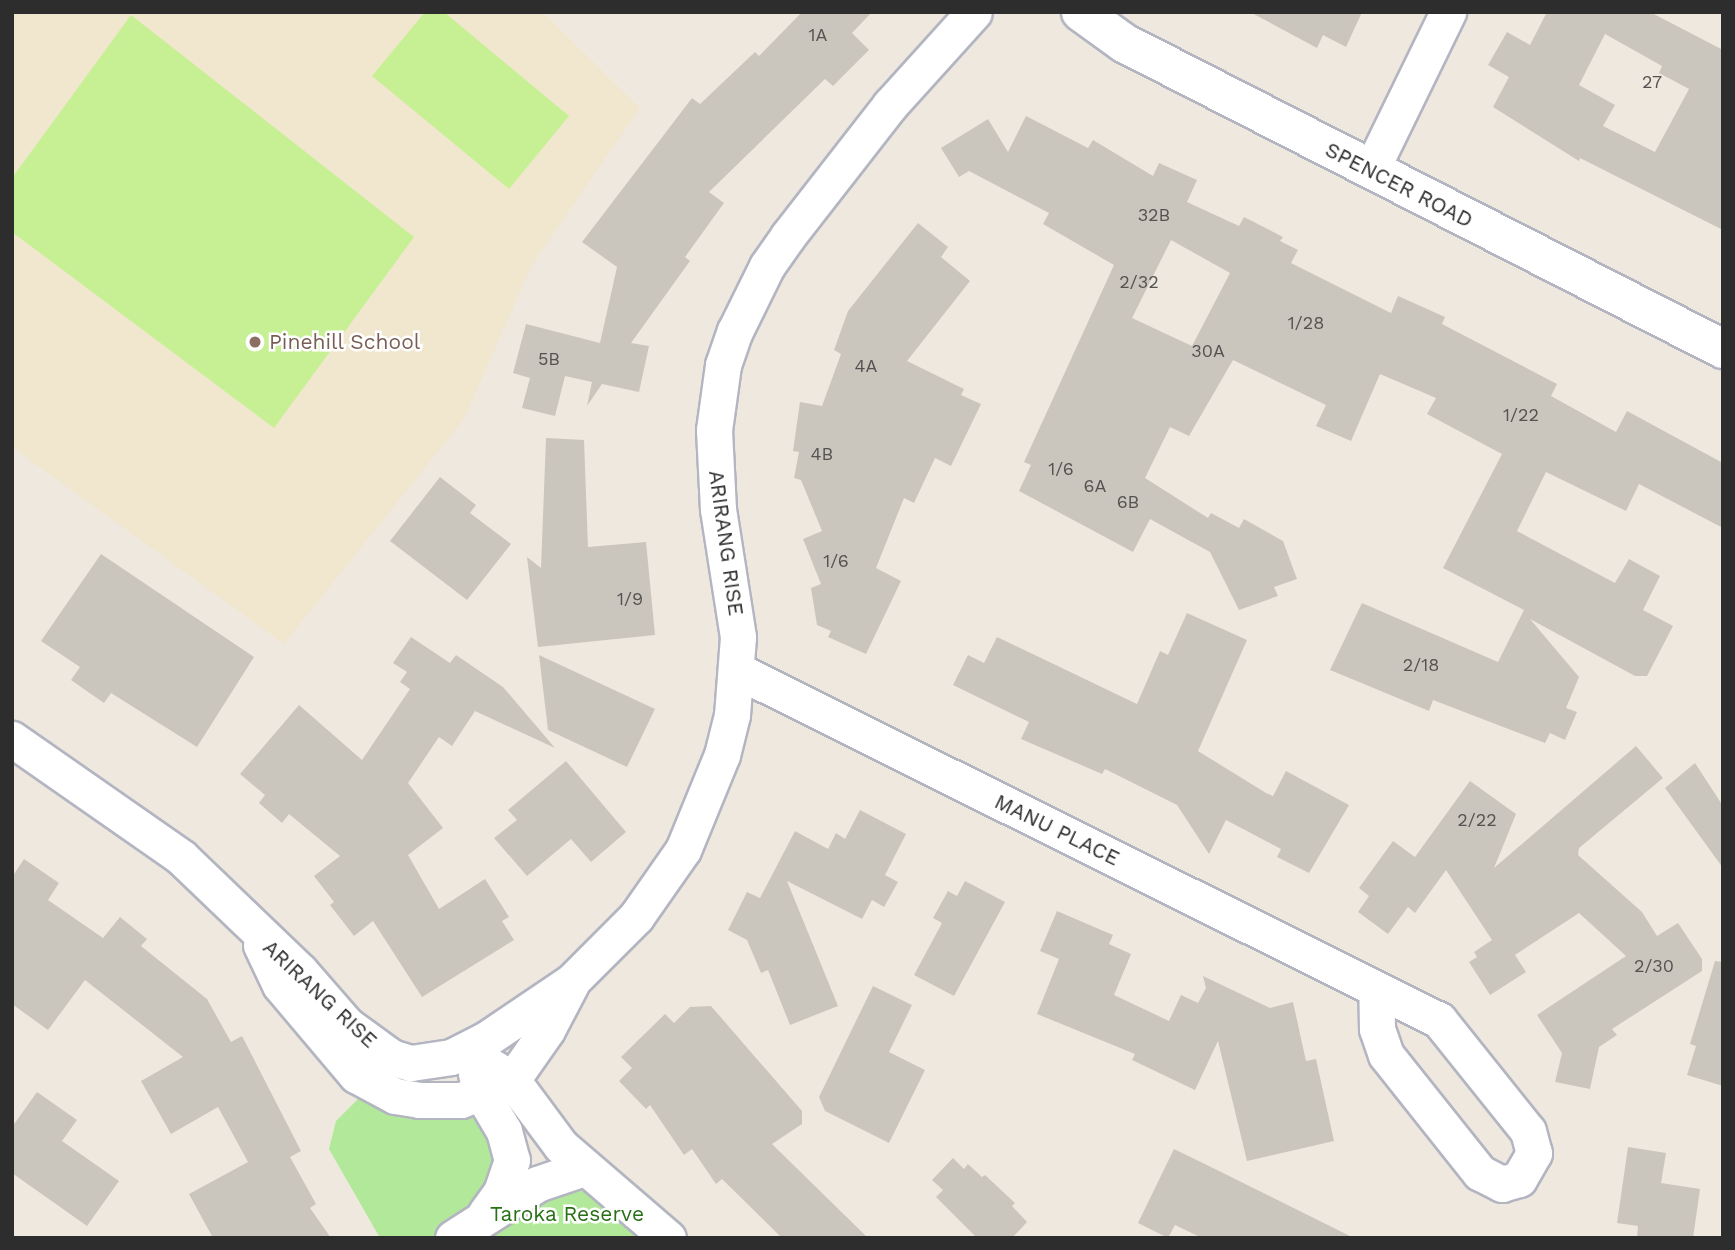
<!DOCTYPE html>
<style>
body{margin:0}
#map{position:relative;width:1735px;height:1250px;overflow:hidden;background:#efe8df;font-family:"Work Sans",sans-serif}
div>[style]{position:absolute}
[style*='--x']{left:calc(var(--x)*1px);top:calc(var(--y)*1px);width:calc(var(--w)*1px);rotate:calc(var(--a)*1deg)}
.education>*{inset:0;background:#f1e6ce}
.green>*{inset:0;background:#b2e899}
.pitch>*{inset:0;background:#c7f094}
.building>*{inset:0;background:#cbc6bd}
.roads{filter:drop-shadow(2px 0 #b3b5c1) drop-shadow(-2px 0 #b3b5c1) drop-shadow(0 2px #b3b5c1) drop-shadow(0 -2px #b3b5c1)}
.street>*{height:35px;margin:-17.5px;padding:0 17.5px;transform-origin:17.5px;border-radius:17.5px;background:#fff}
.secondary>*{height:38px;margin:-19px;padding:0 19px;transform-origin:19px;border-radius:19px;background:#fff}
.dots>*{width:19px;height:19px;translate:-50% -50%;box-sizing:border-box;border:4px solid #fff;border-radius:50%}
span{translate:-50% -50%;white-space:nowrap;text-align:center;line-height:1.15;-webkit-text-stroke:5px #fff;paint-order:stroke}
.number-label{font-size:18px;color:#545351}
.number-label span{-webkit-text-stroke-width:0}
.street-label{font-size:21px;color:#2d2d2d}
.education-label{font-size:21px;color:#785e54}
.left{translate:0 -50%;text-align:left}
.park-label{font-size:21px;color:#287016}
.frame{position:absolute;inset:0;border:14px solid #2d2d2d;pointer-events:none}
</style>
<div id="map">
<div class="education">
<div style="clip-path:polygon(12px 12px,543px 12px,640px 108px,532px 265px,464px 419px,284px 644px,12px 447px)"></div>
</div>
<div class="green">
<div style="clip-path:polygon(358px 1099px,435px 1118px,463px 1114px,483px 1122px,496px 1166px,485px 1193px,448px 1220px,435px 1238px,380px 1238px,329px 1149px,336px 1121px)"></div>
<div style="clip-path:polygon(571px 1188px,601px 1197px,646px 1238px,480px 1238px,551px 1192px)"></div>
</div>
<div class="pitch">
<div style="clip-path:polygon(425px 12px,444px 12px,569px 116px,509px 189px,372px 76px)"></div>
<div style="clip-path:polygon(131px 15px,414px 237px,274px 428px,12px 232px,12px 178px)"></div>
</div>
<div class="building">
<div style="clip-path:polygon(802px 12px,872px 12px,852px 33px,869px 50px,833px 86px,825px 79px,709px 192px,724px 203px,685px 257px,690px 261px,631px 343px,649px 346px,639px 392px,602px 384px,587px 406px,592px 382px,565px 376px,555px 416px,522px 408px,530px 378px,513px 373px,526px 324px,600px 343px,617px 267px,582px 242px,692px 98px,700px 104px,755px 52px,759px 56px)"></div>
<div style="clip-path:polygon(1250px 12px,1362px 12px,1346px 47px,1323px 35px,1317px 48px)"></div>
<div style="clip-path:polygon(evenodd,1547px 12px,1650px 12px,1723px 50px,1723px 230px,1580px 158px,1579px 161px,1493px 107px,1509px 77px,1488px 65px,1507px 32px,1530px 45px,1547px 12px,1605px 34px,1662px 66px,1659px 73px,1689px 89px,1655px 152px,1603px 126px,1615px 105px,1579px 85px,1605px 34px)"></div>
<div style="clip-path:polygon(evenodd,1026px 116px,1088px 148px,1093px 140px,1153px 176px,1159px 163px,1197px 180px,1187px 202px,1239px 226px,1244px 217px,1283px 237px,1280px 241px,1298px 250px,1291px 263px,1391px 313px,1398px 296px,1445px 317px,1442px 324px,1557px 384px,1551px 396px,1616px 432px,1627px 411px,1723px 463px,1723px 528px,1639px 484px,1626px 511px,1546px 472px,1517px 531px,1615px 583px,1629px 559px,1660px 576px,1643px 610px,1673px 626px,1647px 676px,1635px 676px,1530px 619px,1579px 677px,1566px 708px,1577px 712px,1565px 740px,1550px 733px,1545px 743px,1433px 700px,1429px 711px,1330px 670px,1362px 603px,1498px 662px,1524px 610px,1443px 568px,1502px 454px,1427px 414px,1436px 398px,1380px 374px,1351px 441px,1316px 426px,1326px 405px,1233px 360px,1189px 436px,1170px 427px,1145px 478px,1208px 518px,1211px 513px,1239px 528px,1244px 519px,1283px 541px,1297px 579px,1274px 587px,1278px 596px,1239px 610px,1210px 552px,1150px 519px,1133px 552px,1019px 491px,1031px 465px,1024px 462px,1114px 265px,1043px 224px,1049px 213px,969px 171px,959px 177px,941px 148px,988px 119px,1008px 152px,1026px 116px,1171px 240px,1230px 273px,1192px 346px,1132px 318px,1171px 240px)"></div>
<div style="clip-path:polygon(918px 223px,948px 247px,941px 257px,970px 281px,907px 361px,964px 389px,961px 395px,981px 404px,951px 466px,935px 458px,914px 503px,904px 498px,876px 568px,901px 581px,866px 654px,828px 637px,831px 631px,817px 625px,811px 588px,821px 584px,803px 539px,822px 531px,801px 480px,794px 478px,799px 452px,793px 451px,800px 402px,822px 406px,841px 354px,834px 350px,848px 311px)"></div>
<div style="clip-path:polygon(546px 438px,584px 440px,588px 547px,646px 542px,655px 635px,538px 647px,527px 557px,541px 568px)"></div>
<div style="clip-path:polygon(440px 477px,476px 505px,470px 513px,511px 544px,467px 600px,390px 541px)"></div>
<div style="clip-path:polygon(101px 554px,254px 657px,197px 747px,111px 693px,104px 703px,71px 680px,80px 667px,41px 641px)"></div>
<div style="clip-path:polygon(1187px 613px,1247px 640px,1198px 751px,1266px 793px,1273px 796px,1286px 771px,1349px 805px,1309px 873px,1277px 857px,1281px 849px,1226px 820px,1209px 854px,1177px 805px,1105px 769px,1102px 774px,1021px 739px,1029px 722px,953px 685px,968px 655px,984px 663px,997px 637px,1137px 704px,1160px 651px,1168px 655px)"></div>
<div style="clip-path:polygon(411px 637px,450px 663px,456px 655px,503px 687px,555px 748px,475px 711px,452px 746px,439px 737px,408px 783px,443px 828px,408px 855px,439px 909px,485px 879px,509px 917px,502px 921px,514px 940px,422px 997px,373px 921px,354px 936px,330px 905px,334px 902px,314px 876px,340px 856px,289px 814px,282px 823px,259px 803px,265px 795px,240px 774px,299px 705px,362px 760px,410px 689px,400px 682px,407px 672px,393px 663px)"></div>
<div style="clip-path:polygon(539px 655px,655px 709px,627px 767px,548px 730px)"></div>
<div style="clip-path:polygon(1636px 746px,1663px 778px,1579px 848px,1578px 855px,1642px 912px,1657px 936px,1678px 923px,1702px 959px,1702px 971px,1612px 1029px,1617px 1035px,1599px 1047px,1590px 1089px,1555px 1082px,1562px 1053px,1537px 1015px,1626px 956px,1579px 913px,1515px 955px,1526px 972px,1490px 995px,1469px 962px,1477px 957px,1474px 952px,1492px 940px,1446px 870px,1415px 913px,1408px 907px,1388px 934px,1358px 912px,1369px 896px,1359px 888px,1393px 841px,1415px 857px,1470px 781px,1516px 814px,1494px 868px)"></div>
<div style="clip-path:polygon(566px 761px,626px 832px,591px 862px,571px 839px,527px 876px,494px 838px,517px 820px,508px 810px)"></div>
<div style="clip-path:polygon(1695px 763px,1723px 806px,1723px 868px,1665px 788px)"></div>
<div style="clip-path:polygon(860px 810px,906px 834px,885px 875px,898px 882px,884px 907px,872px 900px,862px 919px,787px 881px,838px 1006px,790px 1025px,768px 970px,761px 973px,747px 940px,728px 930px,747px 892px,760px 898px,795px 831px,828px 849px,836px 833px,845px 839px)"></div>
<div style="clip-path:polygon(24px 859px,59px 883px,48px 900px,103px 938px,120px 917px,147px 939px,141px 946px,207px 999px,231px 1042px,242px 1036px,301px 1151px,290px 1157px,316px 1204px,310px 1208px,331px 1238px,213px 1238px,189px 1194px,248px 1162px,218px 1107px,171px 1134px,141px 1081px,183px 1057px,85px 980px,48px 1030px,12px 1004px,12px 877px)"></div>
<div style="clip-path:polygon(965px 881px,1005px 902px,954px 996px,914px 975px,942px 923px,933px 918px,948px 891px,957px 896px)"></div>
<div style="clip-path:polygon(1057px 911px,1113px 935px,1109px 944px,1131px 954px,1114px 995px,1169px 1021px,1181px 995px,1198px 1003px,1206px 988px,1203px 976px,1270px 1008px,1293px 1002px,1306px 1061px,1316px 1059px,1334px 1141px,1247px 1161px,1218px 1041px,1195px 1090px,1132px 1060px,1135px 1054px,1037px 1014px,1059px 959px,1040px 951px)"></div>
<div style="clip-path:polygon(1715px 961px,1723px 962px,1723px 1086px,1687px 1075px,1696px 1046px,1690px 1044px)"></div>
<div style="clip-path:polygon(873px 986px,912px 1005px,889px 1052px,925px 1070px,889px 1143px,825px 1111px,819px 1097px)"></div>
<div style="clip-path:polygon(711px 1006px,802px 1111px,802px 1124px,772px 1144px,868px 1238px,782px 1238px,722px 1179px,716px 1184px,692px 1149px,684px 1155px,650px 1105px,646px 1109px,619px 1081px,632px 1068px,621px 1057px,665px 1014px,674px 1023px,690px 1007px)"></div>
<div style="clip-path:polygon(37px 1092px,77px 1120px,62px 1141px,119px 1181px,87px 1226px,12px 1173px,12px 1127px)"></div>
<div style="clip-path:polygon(1628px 1147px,1666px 1153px,1661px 1183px,1700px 1189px,1693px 1238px,1637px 1238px,1638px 1226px,1617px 1223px)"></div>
<div style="clip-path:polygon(1174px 1149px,1215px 1169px,1354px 1238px,1202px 1238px,1175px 1225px,1168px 1238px,1138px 1223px)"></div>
<div style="clip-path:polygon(953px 1158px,964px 1169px,968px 1164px,982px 1177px,985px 1175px,1015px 1203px,1012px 1206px,1027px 1222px,1012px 1238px,977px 1238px,936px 1197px,943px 1190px,932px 1180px)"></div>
</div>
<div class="roads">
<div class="street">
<div style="--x:1371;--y:170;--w:176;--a:-64"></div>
<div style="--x:738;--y:671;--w:783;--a:26.47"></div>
<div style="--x:1439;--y:1020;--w:142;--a:51.3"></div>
<div style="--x:1528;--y:1131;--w:23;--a:75"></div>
<div style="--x:1534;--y:1153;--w:30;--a:120"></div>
<div style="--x:1519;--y:1179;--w:18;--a:164"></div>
<div style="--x:1502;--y:1184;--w:25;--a:-153"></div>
<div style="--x:1480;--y:1173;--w:151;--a:-128.5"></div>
<div style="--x:1386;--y:1055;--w:28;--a:-109"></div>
<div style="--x:1377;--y:1029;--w:39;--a:-91"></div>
<div style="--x:12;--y:739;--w:206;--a:34.9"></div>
<div style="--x:181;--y:857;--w:165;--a:43.8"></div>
<div style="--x:300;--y:971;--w:72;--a:49"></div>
<div style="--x:347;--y:1025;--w:54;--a:36"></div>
<div style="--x:391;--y:1057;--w:21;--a:17"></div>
<div style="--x:411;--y:1063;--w:40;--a:-8.5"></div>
<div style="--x:451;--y:1057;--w:38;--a:-27"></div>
<div style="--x:485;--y:1040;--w:105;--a:-34.1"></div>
<div style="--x:572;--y:981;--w:91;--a:-45"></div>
<div style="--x:636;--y:917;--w:82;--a:-55"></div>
<div style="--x:683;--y:850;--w:103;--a:-67.7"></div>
<div style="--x:722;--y:755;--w:41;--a:-76"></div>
<div style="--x:732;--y:715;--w:78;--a:-85.6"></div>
<div style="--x:738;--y:637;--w:130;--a:-98.9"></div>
<div style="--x:718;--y:509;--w:79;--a:-92.9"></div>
<div style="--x:714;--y:430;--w:66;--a:-82.1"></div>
<div style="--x:723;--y:365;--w:36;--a:-71"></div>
<div style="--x:735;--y:331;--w:72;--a:-63.8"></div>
<div style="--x:767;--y:266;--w:37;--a:-55"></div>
<div style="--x:788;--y:236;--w:166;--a:-52.1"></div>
<div style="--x:890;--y:105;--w:125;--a:-47.9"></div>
<div style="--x:261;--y:945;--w:44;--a:64.6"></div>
<div style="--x:280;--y:985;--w:118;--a:49.8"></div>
<div style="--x:356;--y:1075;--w:44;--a:28.3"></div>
<div style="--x:395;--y:1096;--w:24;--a:9"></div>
<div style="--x:419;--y:1100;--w:42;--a:0"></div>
<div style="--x:461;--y:1100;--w:55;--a:-21.4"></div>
<div style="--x:512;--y:1080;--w:61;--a:-55"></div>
<div style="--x:547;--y:1030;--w:52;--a:-62.4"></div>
<div style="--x:494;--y:1068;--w:22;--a:34"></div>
<div style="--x:512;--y:1080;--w:82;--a:53.4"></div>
<div style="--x:561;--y:1146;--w:141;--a:40.7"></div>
<div style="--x:476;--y:1074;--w:21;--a:73"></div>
<div style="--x:482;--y:1094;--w:43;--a:59.3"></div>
<div style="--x:504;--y:1131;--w:30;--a:75"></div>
<div style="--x:512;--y:1160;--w:34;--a:109"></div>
<div style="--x:501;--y:1192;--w:26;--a:126"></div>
<div style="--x:453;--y:1238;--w:100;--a:-32.7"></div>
<div style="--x:537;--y:1184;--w:50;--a:-18.8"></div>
</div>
<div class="secondary">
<div style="--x:1081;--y:12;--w:53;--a:35.8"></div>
<div style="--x:1124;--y:43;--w:673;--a:27.06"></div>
</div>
</div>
<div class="dots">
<div style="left:255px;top:342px;background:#8d6e63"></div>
</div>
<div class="number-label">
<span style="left:818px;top:35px">1A</span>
<span style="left:1652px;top:82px">27</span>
<span style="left:1154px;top:215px">32B</span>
<span style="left:1139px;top:282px">2/32</span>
<span style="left:1306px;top:323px">1/28</span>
<span style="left:1208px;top:351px">30A</span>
<span style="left:549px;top:359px">5B</span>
<span style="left:866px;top:366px">4A</span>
<span style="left:1521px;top:415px">1/22</span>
<span style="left:822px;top:454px">4B</span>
<span style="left:1061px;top:469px">1/6</span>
<span style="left:1095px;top:486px">6A</span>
<span style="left:1128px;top:502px">6B</span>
<span style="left:836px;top:561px">1/6</span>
<span style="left:630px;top:599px">1/9</span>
<span style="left:1421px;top:665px">2/18</span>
<span style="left:1477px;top:820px">2/22</span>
<span style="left:1654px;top:966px">2/30</span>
</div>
<div class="street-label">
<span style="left:1399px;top:185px;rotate:27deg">SPENCER ROAD</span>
<span style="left:726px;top:543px;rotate:82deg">ARIRANG RISE</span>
<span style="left:1057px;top:830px;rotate:26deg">MANU PLACE</span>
<span style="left:320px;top:994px;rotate:43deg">ARIRANG RISE</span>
</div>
<div class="education-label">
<span class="left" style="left:269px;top:342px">Pinehill School</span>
</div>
<div class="park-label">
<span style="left:567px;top:1214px">Taroka Reserve</span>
</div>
<div class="frame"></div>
</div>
